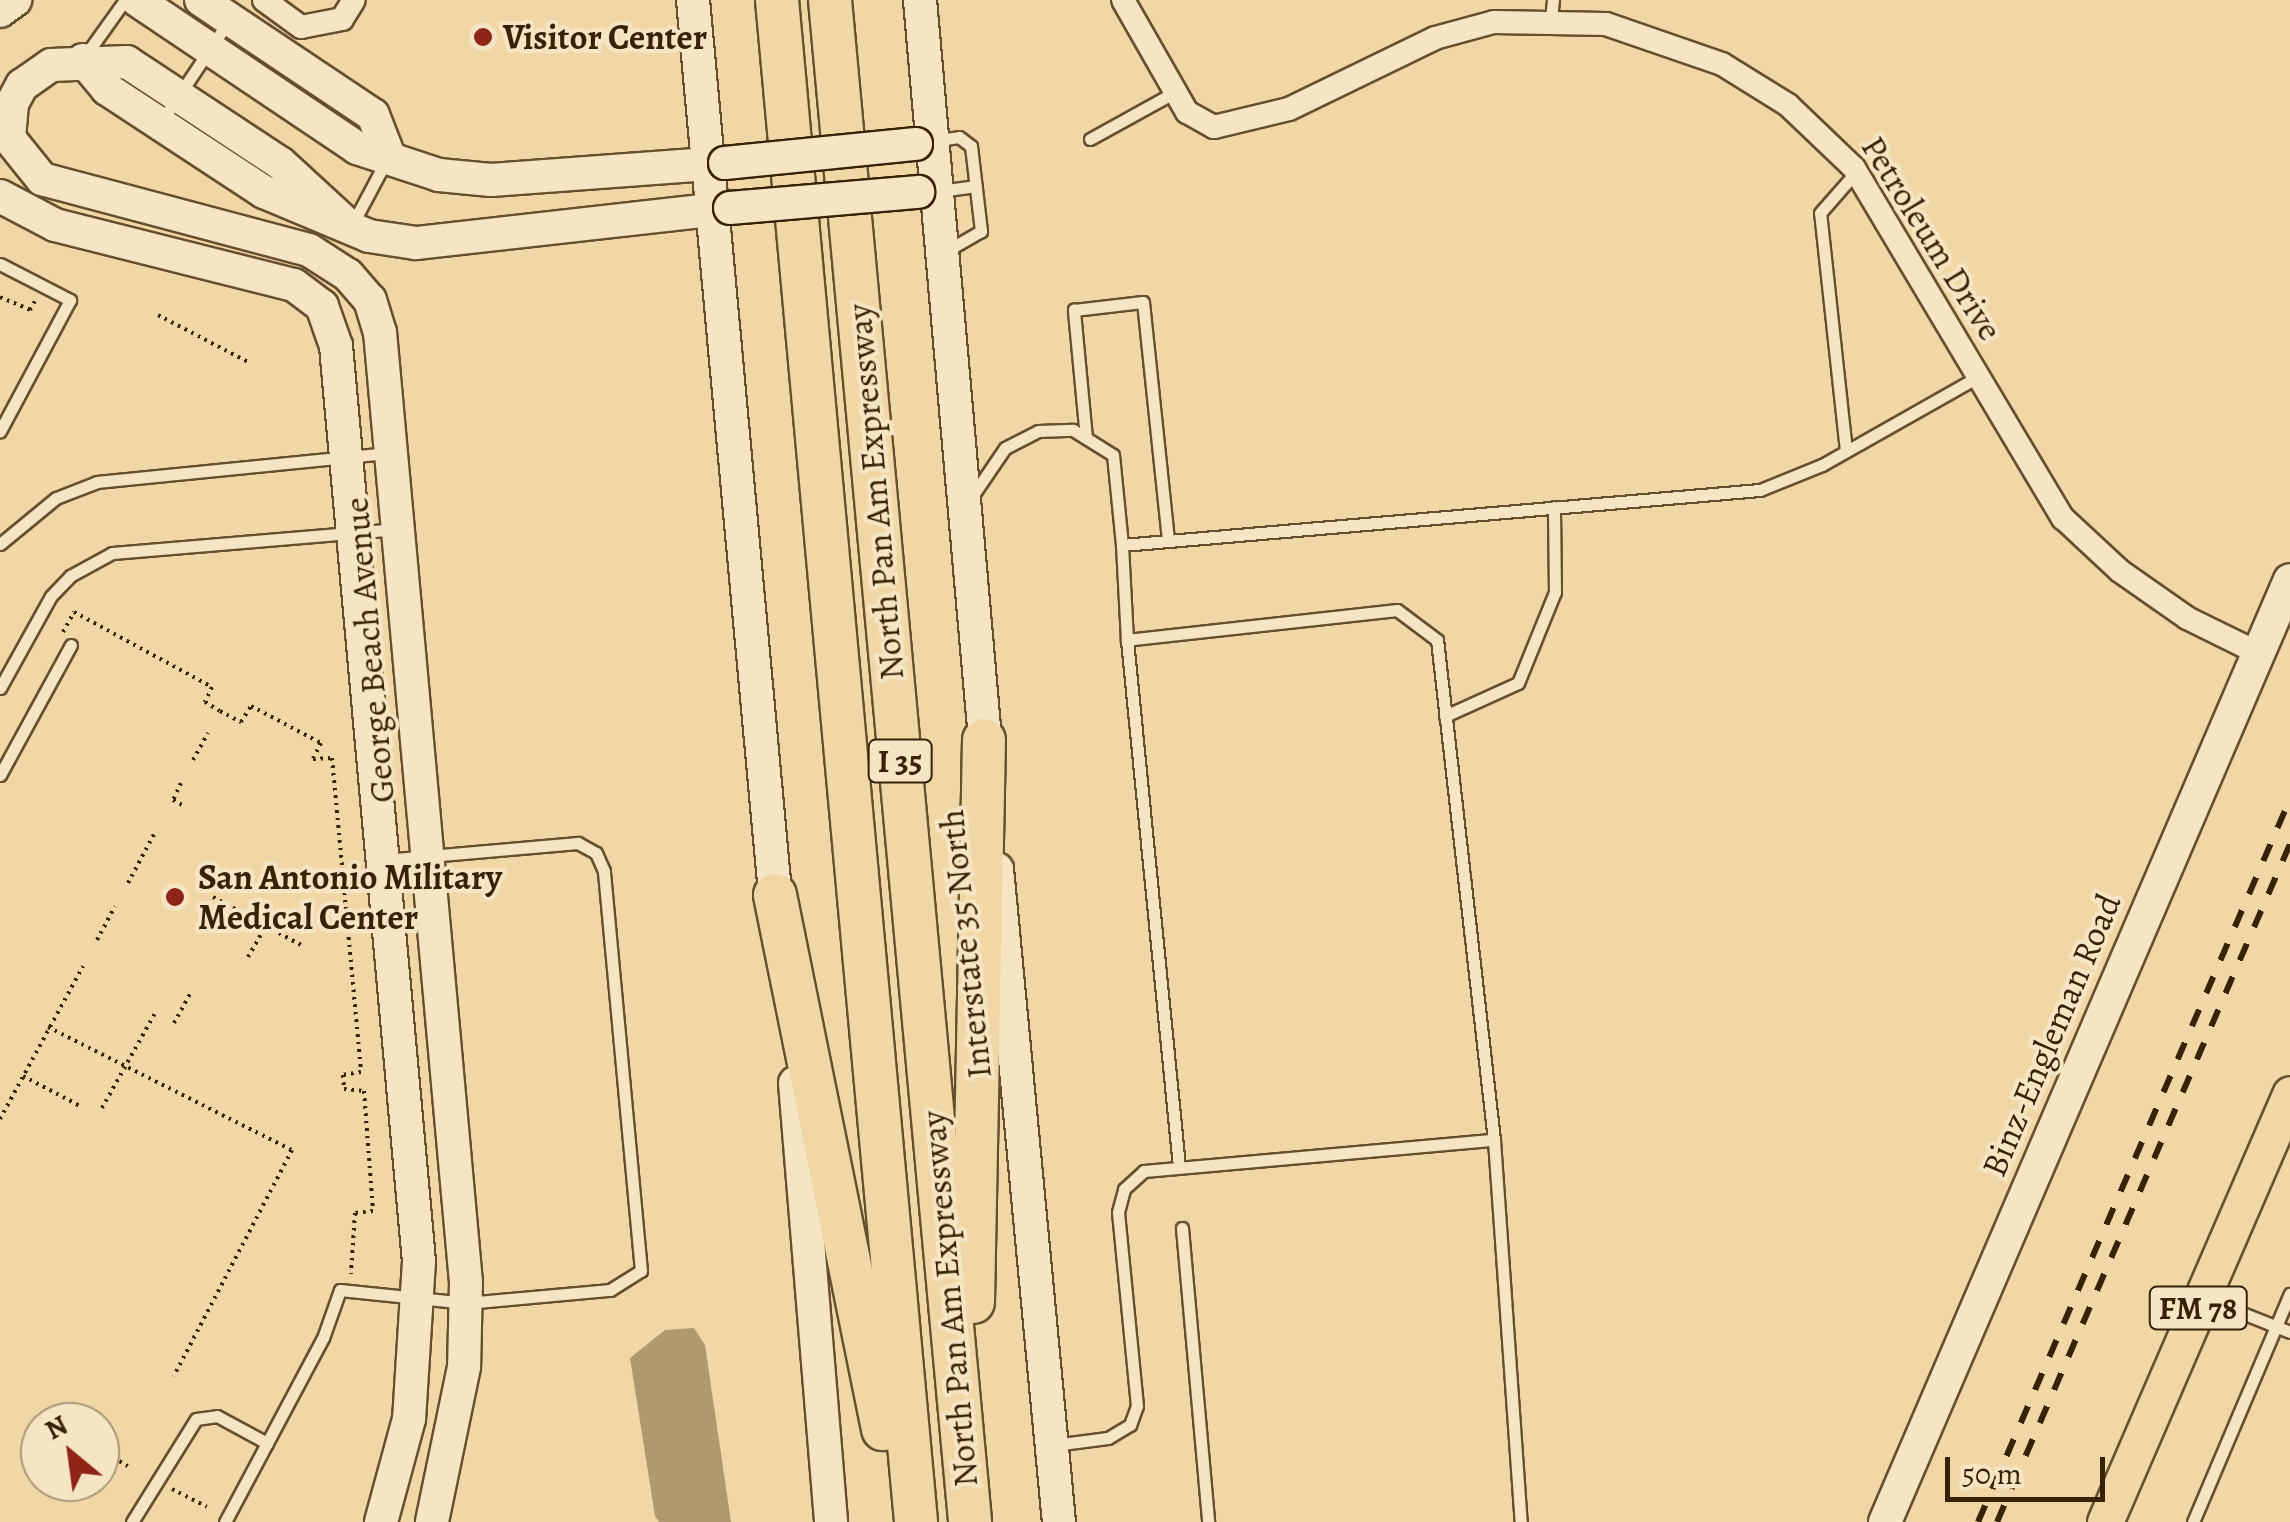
<!DOCTYPE html>
<style>
body{margin:0}
#map{position:relative;width:2290px;height:1522px;overflow:hidden;background:#f0d7a5;font-family:Alegreya,serif}
div>[style]{position:absolute}
[style*='--x']{left:calc(var(--x)*1px);top:calc(var(--y)*1px);width:calc(var(--w)*1px);rotate:calc(var(--a)*1deg)}
.water>*{inset:0;background:#b1996f}
.path>*{height:4px;margin-top:-2px;transform-origin:0;background:repeating-linear-gradient(90deg,#382206 0 2.5px,transparent 0 7.5px)}
.roads{filter:drop-shadow(2px 0 #664f2e) drop-shadow(-2px 0 #664f2e) drop-shadow(0 2px #664f2e) drop-shadow(0 -2px #664f2e)}
.lane>*{height:11px;margin:-5.5px;padding:0 5.5px;transform-origin:5.5px;border-radius:5.5px;background:#f5e5c4}
.street>*{height:22px;margin:-11px;padding:0 11px;transform-origin:11px;border-radius:11px;background:#f5e5c4}
.secondary>*{height:32px;margin:-16px;padding:0 16px;transform-origin:16px;border-radius:16px;background:#f5e5c4}
.primary>*{height:35px;margin:-17.5px;padding:0 17.5px;transform-origin:17.5px;border-radius:17.5px;background:#f0d7a5}
.highway>*{height:42px;margin:-21px;padding:0 21px;transform-origin:21px;border-radius:21px;background:#f0d7a5}
.rail>*{height:6px;margin-top:-3px;transform-origin:0;background:repeating-linear-gradient(90deg,#382206 0 18px,transparent 0 36px)}
.bridges{filter:drop-shadow(2px 0 #382206) drop-shadow(-2px 0 #382206) drop-shadow(0 2px #382206) drop-shadow(0 -2px #382206)}
.secondary-bridge>*{height:32px;margin:-16px;padding:0 16px;transform-origin:16px;border-radius:16px;background:#f5e5c4}
.dots>*{width:28px;height:28px;translate:-50% -50%;box-sizing:border-box;border:5px solid #f5e5c4;border-radius:50%}
span{translate:-50% -50%;white-space:nowrap;text-align:center;line-height:1.15;-webkit-text-stroke:8px #f5e5c4;paint-order:stroke}
.shield-label span{padding:2px 8px;background:#f5e5c4;border:2px solid;border-radius:8px;-webkit-text-stroke-width:0}
.shield-label{font-size:32px;color:#382206;font-weight:700}
.poi-label{font-size:35px;color:#382206;font-weight:700}
.left{translate:0 -50%;text-align:left}
.street-label{font-size:35px;color:#382206}
.north{position:absolute;left:20px;top:1402px;width:100px;height:100px;box-sizing:border-box;background:#f5e5c4;border:2px solid #a99778;border-radius:50%;rotate:331deg;font-size:28px;font-weight:700;line-height:40px;text-align:center;color:#382206}
.north::after{content:'';display:block;margin:auto;width:35px;height:45px;background:#8f2418;clip-path:polygon(50% 0,100% 100%,50% 72%,0 100%)}
.scale{position:absolute;left:1945px;top:1457px;width:160px;height:45px;box-sizing:border-box;border:5px solid #382206;border-top:0;padding-left:12px;font-size:30px;line-height:35px;white-space:nowrap;color:#382206;-webkit-text-stroke:8px #f5e5c4;paint-order:stroke}
</style>
<div id="map">
<div class="water">
<div style="clip-path:polygon(694px 1328px,705px 1345px,731px 1522px,659px 1522px,655px 1516px,630px 1358px,665px 1330px)"></div>
</div>
<div class="path">
<div style="--x:0;--y:297;--w:33;--a:23"></div>
<div style="--x:30;--y:310;--w:13;--a:-61"></div>
<div style="--x:158;--y:315;--w:102;--a:27.6"></div>
<div style="--x:63;--y:632;--w:23;--a:-61"></div>
<div style="--x:74;--y:612;--w:157;--a:28.5"></div>
<div style="--x:212;--y:687;--w:17;--a:115"></div>
<div style="--x:205;--y:702;--w:17;--a:31"></div>
<div style="--x:220;--y:711;--w:24;--a:28"></div>
<div style="--x:241;--y:722;--w:19;--a:-58"></div>
<div style="--x:251;--y:706;--w:79;--a:27.9"></div>
<div style="--x:321;--y:743;--w:18;--a:117"></div>
<div style="--x:313;--y:759;--w:19;--a:-3"></div>
<div style="--x:332;--y:758;--w:315;--a:84.7"></div>
<div style="--x:361;--y:1072;--w:18;--a:171"></div>
<div style="--x:343;--y:1075;--w:14;--a:86"></div>
<div style="--x:344;--y:1089;--w:20;--a:6"></div>
<div style="--x:364;--y:1091;--w:120;--a:85.7"></div>
<div style="--x:373;--y:1211;--w:18;--a:174"></div>
<div style="--x:355;--y:1213;--w:61;--a:93.8"></div>
<div style="--x:193;--y:760;--w:31;--a:-61"></div>
<div style="--x:181;--y:783;--w:19;--a:115"></div>
<div style="--x:173;--y:800;--w:13;--a:29"></div>
<div style="--x:128;--y:883;--w:55;--a:-62"></div>
<div style="--x:213;--y:897;--w:100;--a:28.6"></div>
<div style="--x:97;--y:940;--w:38;--a:-62"></div>
<div style="--x:248;--y:957;--w:36;--a:-60"></div>
<div style="--x:174;--y:1023;--w:33;--a:-61"></div>
<div style="--x:48;--y:1027;--w:273;--a:26.8"></div>
<div style="--x:292;--y:1150;--w:255;--a:117.6"></div>
<div style="--x:23;--y:1076;--w:67;--a:27.7"></div>
<div style="--x:102;--y:1108;--w:109;--a:-60.8"></div>
<div style="--x:0;--y:1119;--w:174;--a:-61.5"></div>
<div style="--x:100;--y:1450;--w:32;--a:30"></div>
<div style="--x:172;--y:1489;--w:39;--a:27"></div>
</div>
<div class="roads">
<div class="lane">
<div style="--x:1551;--y:19;--w:19;--a:-84"></div>
<div style="--x:85;--y:56;--w:69;--a:-54.5"></div>
<div style="--x:161;--y:122;--w:120;--a:-56.2"></div>
<div style="--x:1090;--y:139;--w:97;--a:-28.9"></div>
<div style="--x:938;--y:140;--w:21;--a:-8"></div>
<div style="--x:959;--y:137;--w:15;--a:37"></div>
<div style="--x:971;--y:146;--w:86;--a:83.3"></div>
<div style="--x:981;--y:231;--w:39;--a:150"></div>
<div style="--x:940;--y:191;--w:36;--a:-8"></div>
<div style="--x:353;--y:223;--w:72;--a:-62"></div>
<div style="--x:0;--y:264;--w:79;--a:27.2"></div>
<div style="--x:70;--y:300;--w:149;--a:118.1"></div>
<div style="--x:1086;--y:438;--w:129;--a:-95.4"></div>
<div style="--x:1074;--y:310;--w:69;--a:-6.6"></div>
<div style="--x:1143;--y:302;--w:238;--a:84"></div>
<div style="--x:1846;--y:451;--w:239;--a:-96.2"></div>
<div style="--x:1820;--y:213;--w:55;--a:-48.7"></div>
<div style="--x:971;--y:498;--w:60;--a:-55.8"></div>
<div style="--x:1005;--y:448;--w:37;--a:-27"></div>
<div style="--x:1038;--y:431;--w:35;--a:-2"></div>
<div style="--x:1073;--y:430;--w:47;--a:32"></div>
<div style="--x:1113;--y:455;--w:90;--a:84.3"></div>
<div style="--x:1122;--y:545;--w:640;--a:-4.93"></div>
<div style="--x:1760;--y:490;--w:67;--a:-22"></div>
<div style="--x:1822;--y:465;--w:177;--a:-29.5"></div>
<div style="--x:0;--y:544;--w:72;--a:-39.4"></div>
<div style="--x:56;--y:498;--w:44;--a:-21.3"></div>
<div style="--x:97;--y:482;--w:290;--a:-5.7"></div>
<div style="--x:1122;--y:545;--w:95;--a:87"></div>
<div style="--x:0;--y:688;--w:105;--a:-61"></div>
<div style="--x:51;--y:596;--w:28;--a:-46"></div>
<div style="--x:70;--y:576;--w:48;--a:-28.7"></div>
<div style="--x:112;--y:553;--w:284;--a:-4.8"></div>
<div style="--x:1445;--y:716;--w:80;--a:-24.3"></div>
<div style="--x:1518;--y:683;--w:98;--a:-67.9"></div>
<div style="--x:1555;--y:592;--w:85;--a:-90.7"></div>
<div style="--x:0;--y:775;--w:148;--a:-61.4"></div>
<div style="--x:1494;--y:1140;--w:383;--a:86"></div>
<div style="--x:1182;--y:1228;--w:295;--a:84.9"></div>
<div style="--x:2207;--y:1299;--w:89;--a:21.7"></div>
<div style="--x:1054;--y:1445;--w:54;--a:-7.4"></div>
<div style="--x:1108;--y:1438;--w:26;--a:-31"></div>
<div style="--x:1130;--y:1425;--w:20;--a:-70"></div>
<div style="--x:1137;--y:1406;--w:195;--a:-95.6"></div>
<div style="--x:1118;--y:1212;--w:24;--a:-75"></div>
<div style="--x:1124;--y:1189;--w:27;--a:-42"></div>
<div style="--x:1144;--y:1171;--w:351;--a:-5.1"></div>
<div style="--x:1494;--y:1140;--w:503;--a:-96.5"></div>
<div style="--x:1437;--y:640;--w:50;--a:-143.1"></div>
<div style="--x:1397;--y:610;--w:272;--a:173.7"></div>
<div style="--x:1127;--y:640;--w:530;--a:84.36"></div>
<div style="--x:132;--y:1522;--w:121;--a:-58.1"></div>
<div style="--x:196;--y:1419;--w:21;--a:-8"></div>
<div style="--x:217;--y:1416;--w:57;--a:28.4"></div>
<div style="--x:225;--y:1522;--w:208;--a:-62"></div>
<div style="--x:323;--y:1338;--w:51;--a:-70.5"></div>
<div style="--x:340;--y:1290;--w:127;--a:5.9"></div>
<div style="--x:466;--y:1303;--w:145;--a:-5.2"></div>
<div style="--x:610;--y:1290;--w:36;--a:-32"></div>
<div style="--x:641;--y:1271;--w:402;--a:-95.3"></div>
<div style="--x:604;--y:871;--w:20;--a:-114"></div>
<div style="--x:596;--y:853;--w:21;--a:-151"></div>
<div style="--x:578;--y:843;--w:195;--a:175"></div>
<div style="--x:2193;--y:1522;--w:248;--a:-67"></div>
</div>
<div class="street">
<div style="--x:264;--y:0;--w:46;--a:36.1"></div>
<div style="--x:301;--y:27;--w:42;--a:-11"></div>
<div style="--x:342;--y:19;--w:22;--a:-58"></div>
<div style="--x:1123;--y:0;--w:129;--a:60.3"></div>
<div style="--x:1187;--y:112;--w:31;--a:29"></div>
<div style="--x:1214;--y:127;--w:77;--a:-13.5"></div>
<div style="--x:1289;--y:109;--w:162;--a:-25.9"></div>
<div style="--x:1435;--y:38;--w:61;--a:-15.2"></div>
<div style="--x:1494;--y:22;--w:112;--a:1"></div>
<div style="--x:1606;--y:24;--w:123;--a:19"></div>
<div style="--x:1722;--y:64;--w:78;--a:31.8"></div>
<div style="--x:1788;--y:105;--w:91;--a:43.7"></div>
<div style="--x:1854;--y:168;--w:408;--a:59.2"></div>
<div style="--x:2063;--y:518;--w:78;--a:42.9"></div>
<div style="--x:2120;--y:571;--w:82;--a:35"></div>
<div style="--x:2187;--y:618;--w:79;--a:26.2"></div>
</div>
<div class="secondary">
<div style="--x:137;--y:0;--w:265;--a:33.9"></div>
<div style="--x:357;--y:148;--w:86;--a:18.2"></div>
<div style="--x:439;--y:175;--w:52;--a:5.5"></div>
<div style="--x:491;--y:180;--w:235;--a:-4.2"></div>
<div style="--x:201;--y:0;--w:207;--a:33.8"></div>
<div style="--x:373;--y:115;--w:44;--a:68.7"></div>
<div style="--x:693;--y:0;--w:919;--a:84.75"></div>
<div style="--x:920;--y:0;--w:764;--a:84.97"></div>
<div style="--x:0;--y:11;--w:19;--a:-36"></div>
<div style="--x:83;--y:60;--w:38;--a:50"></div>
<div style="--x:107;--y:89;--w:188;--a:33.3"></div>
<div style="--x:264;--y:192;--w:114;--a:22.7"></div>
<div style="--x:369;--y:236;--w:48;--a:8.5"></div>
<div style="--x:416;--y:243;--w:316;--a:-6.4"></div>
<div style="--x:0;--y:196;--w:62;--a:27.8"></div>
<div style="--x:55;--y:225;--w:246;--a:14.1"></div>
<div style="--x:294;--y:285;--w:35;--a:37"></div>
<div style="--x:322;--y:306;--w:42;--a:70.7"></div>
<div style="--x:336;--y:346;--w:919;--a:84.82"></div>
<div style="--x:419;--y:1261;--w:158;--a:93.6"></div>
<div style="--x:409;--y:1419;--w:107;--a:105.2"></div>
<div style="--x:351;--y:228;--w:96;--a:-137.5"></div>
<div style="--x:280;--y:163;--w:183;--a:-146.6"></div>
<div style="--x:127;--y:62;--w:76;--a:177.7"></div>
<div style="--x:51;--y:65;--w:35;--a:145"></div>
<div style="--x:22;--y:85;--w:21;--a:118"></div>
<div style="--x:12;--y:104;--w:34;--a:95"></div>
<div style="--x:9;--y:138;--w:53;--a:51.2"></div>
<div style="--x:42;--y:179;--w:276;--a:14.9"></div>
<div style="--x:309;--y:250;--w:46;--a:32.7"></div>
<div style="--x:348;--y:275;--w:33;--a:49"></div>
<div style="--x:370;--y:300;--w:34;--a:73"></div>
<div style="--x:380;--y:332;--w:954;--a:84.83"></div>
<div style="--x:466;--y:1282;--w:85;--a:91.3"></div>
<div style="--x:464;--y:1367;--w:158;--a:101.7"></div>
<div style="--x:997;--y:869;--w:656;--a:84.58"></div>
<div style="--x:795;--y:1083;--w:440;--a:85.3"></div>
<div style="--x:1885;--y:1522;--w:1025;--a:-66.74"></div>
</div>
<div class="primary">
<div style="--x:2105;--y:1522;--w:466;--a:-66.6"></div>
</div>
<div class="highway">
<div style="--x:777;--y:0;--w:1528;--a:84.78"></div>
<div style="--x:830;--y:0;--w:1528;--a:84.74"></div>
<div style="--x:775;--y:895;--w:545;--a:78.57"></div>
<div style="--x:973;--y:1302;--w:562;--a:-88.88"></div>
</div>
</div>
<div class="rail">
<div style="--x:1978;--y:1522;--w:787;--a:-66.66"></div>
<div style="--x:1997;--y:1522;--w:739;--a:-66.63"></div>
</div>
<div class="bridges">
<div class="secondary-bridge">
<div style="--x:725;--y:163;--w:192;--a:-5.7"></div>
<div style="--x:730;--y:208;--w:189;--a:-4.9"></div>
</div>
</div>
<div class="dots">
<div style="left:483px;top:37px;background:#8f2418"></div>
<div style="left:175px;top:897px;background:#8f2418"></div>
</div>
<div class="shield-label">
<span style="left:900px;top:761px">I 35</span>
<span style="left:2198px;top:1308px">FM 78</span>
</div>
<div class="poi-label">
<span class="left" style="left:503px;top:37px">Visitor Center</span>
<span class="left" style="left:198px;top:897px">San Antonio Military<br>Medical Center</span>
</div>
<div class="street-label">
<span style="left:1932px;top:238px;rotate:58deg">Petroleum Drive</span>
<span style="left:875px;top:492px;rotate:-95deg">North Pan Am Expressway</span>
<span style="left:369px;top:650px;rotate:-95deg">George Beach Avenue</span>
<span style="left:965px;top:944px;rotate:-96deg">Interstate 35 North</span>
<span style="left:2051px;top:1035px;rotate:-67deg">Binz-Engleman Road</span>
<span style="left:949px;top:1299px;rotate:-95deg">North Pan Am Expressway</span>
</div>
<div class="north">N</div>
<div class="scale">50 m</div>
</div>
